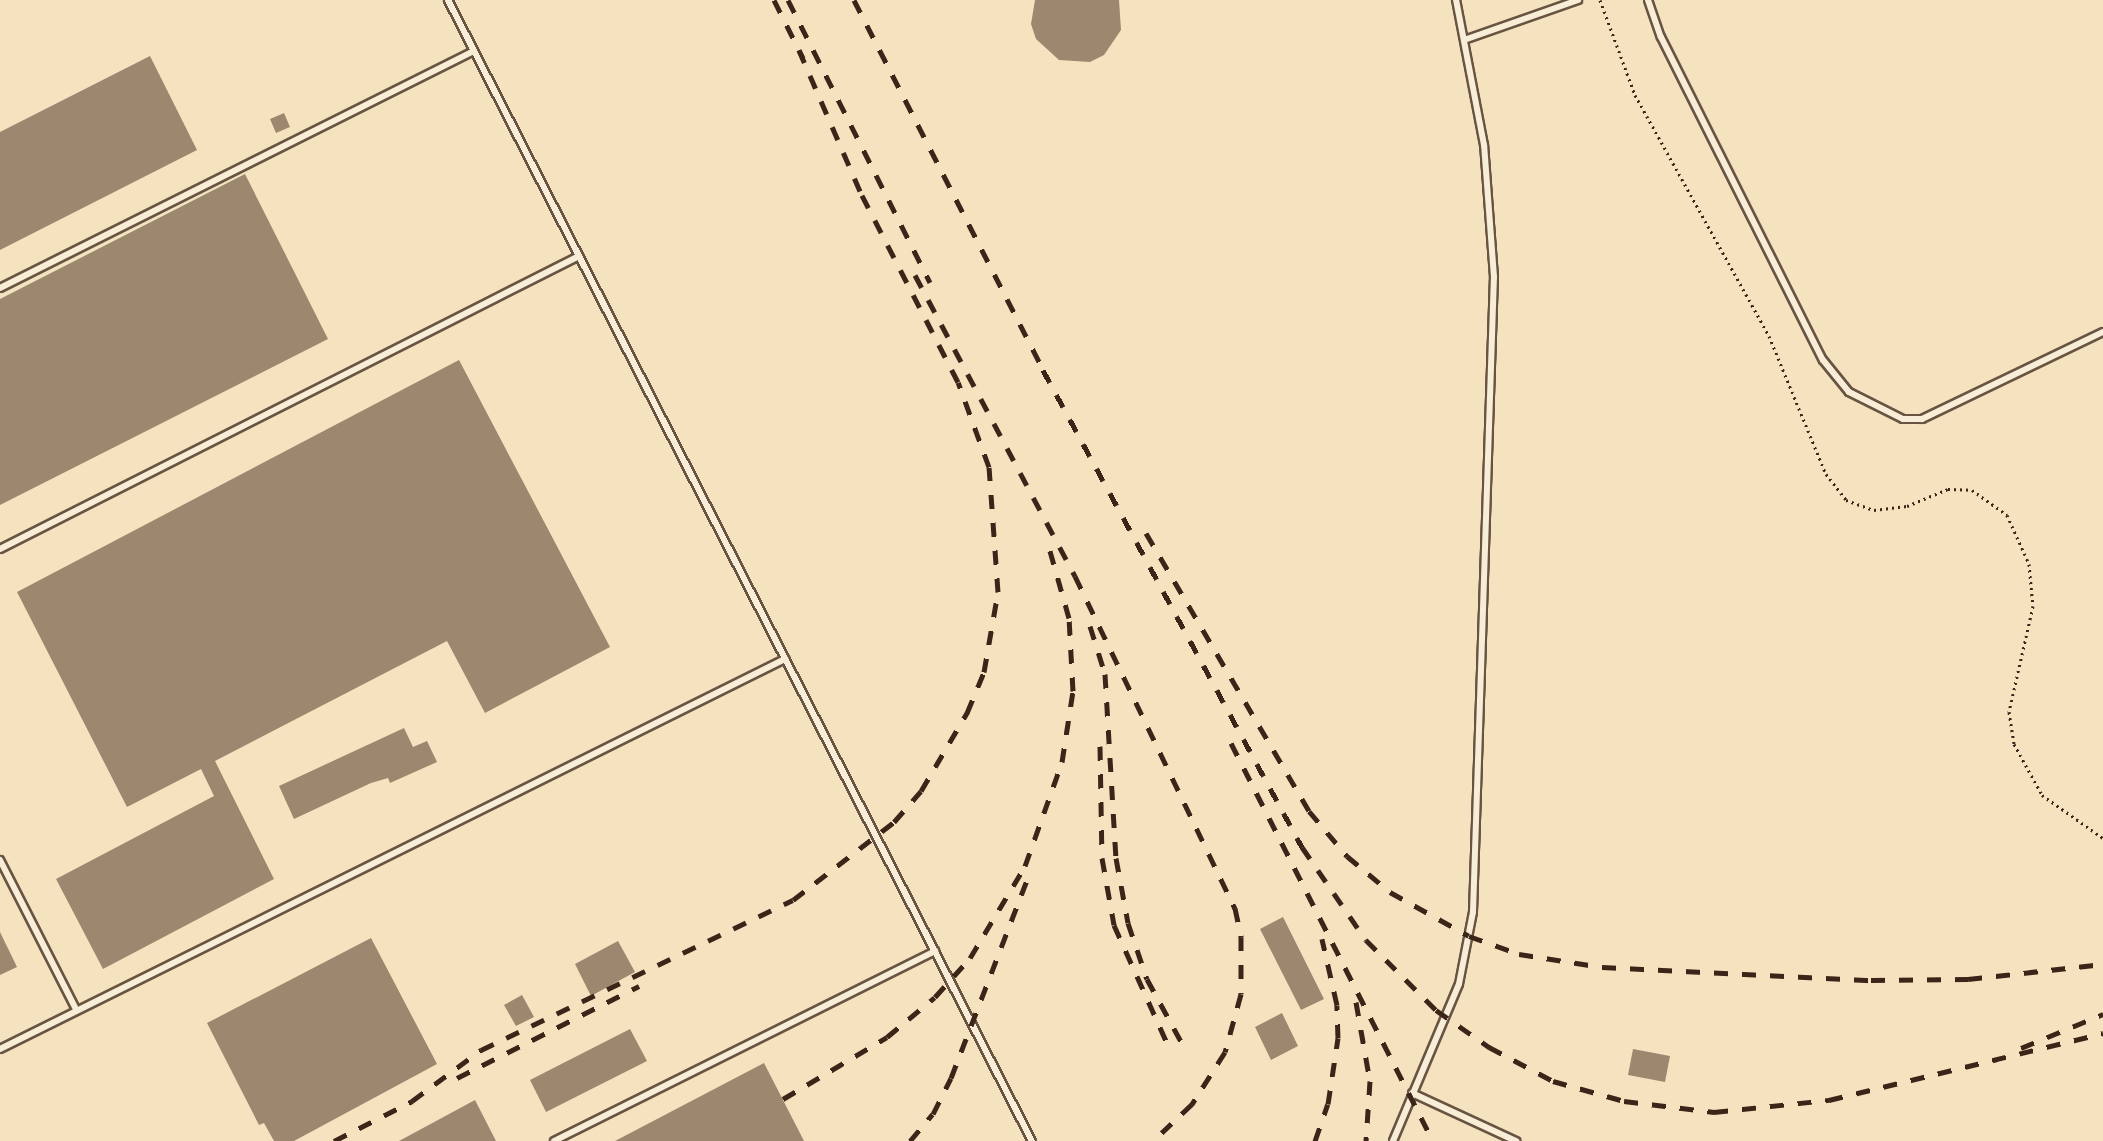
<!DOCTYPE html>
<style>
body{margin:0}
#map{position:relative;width:2103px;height:1141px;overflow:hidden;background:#f5e3c0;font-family:"Gentium Book Plus",serif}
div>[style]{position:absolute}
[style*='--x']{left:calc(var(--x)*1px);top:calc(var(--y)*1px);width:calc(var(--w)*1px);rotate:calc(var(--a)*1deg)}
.building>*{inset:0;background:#9b886f}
.path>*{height:3px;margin-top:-1.5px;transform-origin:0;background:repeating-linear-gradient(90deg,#3a2518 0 2px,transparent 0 6px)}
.roads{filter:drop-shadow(2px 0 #695442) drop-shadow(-2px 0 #695442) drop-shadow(0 2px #695442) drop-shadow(0 -2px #695442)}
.service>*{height:6px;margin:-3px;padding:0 3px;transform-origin:3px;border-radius:3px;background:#f8edd6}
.rail>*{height:5px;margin-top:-2.5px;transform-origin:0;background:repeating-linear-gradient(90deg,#3a2518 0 14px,transparent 0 28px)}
span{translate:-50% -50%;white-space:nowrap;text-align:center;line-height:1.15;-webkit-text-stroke:6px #f8edd6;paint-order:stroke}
</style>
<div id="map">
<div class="building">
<div style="clip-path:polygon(1035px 0,1119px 0,1121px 30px,1104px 55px,1090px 62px,1059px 60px,1036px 39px,1031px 24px)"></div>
<div style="clip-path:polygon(150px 56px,197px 150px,0 250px,0 132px)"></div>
<div style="clip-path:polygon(284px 113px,290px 127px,276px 133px,270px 119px)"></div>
<div style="clip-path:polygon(245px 174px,328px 339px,0 505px,0 299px)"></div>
<div style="clip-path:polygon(459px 360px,610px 647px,485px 713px,447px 641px,215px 761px,274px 879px,103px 969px,56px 879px,214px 796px,201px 769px,127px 807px,17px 592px)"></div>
<div style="clip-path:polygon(404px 728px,413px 747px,427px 741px,437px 762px,390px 783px,388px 778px,371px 783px,294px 819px,279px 786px)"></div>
<div style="clip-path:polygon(1283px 917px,1324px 999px,1301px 1010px,1260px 929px)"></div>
<div style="clip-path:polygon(0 932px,17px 967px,0 975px)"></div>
<div style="clip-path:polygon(371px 938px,437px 1064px,294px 1141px,274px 1141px,264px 1123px,259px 1125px,207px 1023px)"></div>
<div style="clip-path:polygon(618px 941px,635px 972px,591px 996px,575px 964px)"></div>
<div style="clip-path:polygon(522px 995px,534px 1017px,516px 1026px,504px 1005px)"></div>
<div style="clip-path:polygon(1282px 1013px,1298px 1046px,1271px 1060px,1255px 1027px)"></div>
<div style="clip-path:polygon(630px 1029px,647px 1061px,546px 1112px,530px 1080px)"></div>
<div style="clip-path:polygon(1633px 1049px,1670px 1056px,1665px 1082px,1628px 1075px)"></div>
<div style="clip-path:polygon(764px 1063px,804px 1141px,615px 1141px)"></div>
<div style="clip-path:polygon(475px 1100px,496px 1141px,399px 1141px)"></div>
</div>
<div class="path">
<div style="--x:1600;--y:0;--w:101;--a:69.8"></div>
<div style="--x:1635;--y:95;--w:276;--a:60.9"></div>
<div style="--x:1769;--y:336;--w:149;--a:67.6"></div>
<div style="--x:1826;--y:474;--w:33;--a:52"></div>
<div style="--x:1846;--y:500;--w:30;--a:20"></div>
<div style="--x:1874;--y:510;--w:33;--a:-7"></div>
<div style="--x:1907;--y:506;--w:44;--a:-22.5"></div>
<div style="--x:1948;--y:489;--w:24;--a:2"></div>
<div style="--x:1972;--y:490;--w:43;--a:35.5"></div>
<div style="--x:2007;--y:515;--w:54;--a:65.8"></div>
<div style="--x:2029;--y:564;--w:42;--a:84.6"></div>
<div style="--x:2033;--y:606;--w:109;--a:102.8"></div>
<div style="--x:2009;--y:712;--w:32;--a:81"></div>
<div style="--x:2014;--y:744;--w:58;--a:61.2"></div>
<div style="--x:2042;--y:795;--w:75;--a:35.2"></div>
</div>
<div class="roads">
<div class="service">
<div style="--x:448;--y:0;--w:1282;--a:62.9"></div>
<div style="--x:1648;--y:0;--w:39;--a:71"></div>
<div style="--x:1661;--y:37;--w:361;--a:63.4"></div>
<div style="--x:1823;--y:360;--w:41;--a:50.9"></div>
<div style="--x:1849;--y:392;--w:60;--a:26.6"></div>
<div style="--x:1903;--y:419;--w:19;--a:0"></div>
<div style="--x:1922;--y:419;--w:201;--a:-25.7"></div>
<div style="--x:1464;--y:40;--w:121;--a:-19.3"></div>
<div style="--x:0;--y:288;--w:530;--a:-26.57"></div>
<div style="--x:0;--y:549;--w:649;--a:-26.84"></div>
<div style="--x:0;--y:860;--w:167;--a:63"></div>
<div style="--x:0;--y:1049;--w:877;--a:-26.42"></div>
<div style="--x:1412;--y:1093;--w:115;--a:24.8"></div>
<div style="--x:554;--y:1141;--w:426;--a:-26.5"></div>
<div style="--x:1393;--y:1141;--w:170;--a:-67.2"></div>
<div style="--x:1459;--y:984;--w:73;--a:-79"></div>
<div style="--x:1473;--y:912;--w:635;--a:-88.11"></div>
<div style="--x:1494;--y:277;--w:132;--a:-94.3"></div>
<div style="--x:1484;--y:145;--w:148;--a:-100.9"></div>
</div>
</div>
<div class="rail">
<div style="--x:774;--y:0;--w:65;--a:63.4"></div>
<div style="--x:788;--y:0;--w:316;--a:63.3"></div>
<div style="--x:854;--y:0;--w:415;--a:62.9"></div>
<div style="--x:1043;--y:370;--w:543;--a:61.5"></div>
<div style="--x:1302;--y:847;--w:113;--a:55.5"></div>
<div style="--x:1366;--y:940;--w:99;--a:45"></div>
<div style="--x:1436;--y:1010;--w:65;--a:34.9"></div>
<div style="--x:1489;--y:1047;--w:72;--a:28"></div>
<div style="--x:1553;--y:1081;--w:74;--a:15.7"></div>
<div style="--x:1624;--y:1101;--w:91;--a:7"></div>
<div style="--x:1714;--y:1112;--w:116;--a:-6"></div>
<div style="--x:1829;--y:1100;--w:282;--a:-13.7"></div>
<div style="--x:915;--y:275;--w:341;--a:62"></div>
<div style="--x:1075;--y:576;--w:369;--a:64.3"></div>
<div style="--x:1235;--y:908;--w:30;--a:78"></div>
<div style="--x:1241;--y:937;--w:57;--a:90"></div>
<div style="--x:1241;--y:994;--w:60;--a:105.4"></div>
<div style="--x:1225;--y:1052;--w:62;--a:122.4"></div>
<div style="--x:1192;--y:1104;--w:54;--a:136.5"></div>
<div style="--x:1146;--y:533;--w:322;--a:59.6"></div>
<div style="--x:1309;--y:811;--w:59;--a:49.8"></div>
<div style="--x:1347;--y:856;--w:56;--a:39.9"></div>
<div style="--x:1390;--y:892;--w:90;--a:29.1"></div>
<div style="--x:1469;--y:936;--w:53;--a:19.8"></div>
<div style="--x:1519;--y:954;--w:84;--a:8.9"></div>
<div style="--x:1602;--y:967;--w:269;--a:2.8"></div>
<div style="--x:1871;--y:980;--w:97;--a:-0.6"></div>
<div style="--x:1968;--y:979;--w:136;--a:-6.3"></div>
<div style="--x:1090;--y:626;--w:50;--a:72.6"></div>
<div style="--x:1105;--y:674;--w:184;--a:86.6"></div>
<div style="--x:1116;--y:858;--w:66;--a:79.5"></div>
<div style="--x:1128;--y:923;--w:59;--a:71.3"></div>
<div style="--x:1147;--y:979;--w:77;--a:61.4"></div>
<div style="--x:1231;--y:743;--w:446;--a:63.1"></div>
<div style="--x:1100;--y:746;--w:112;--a:89"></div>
<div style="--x:1102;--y:858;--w:68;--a:79.8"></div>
<div style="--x:1114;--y:925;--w:139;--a:65.8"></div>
<div style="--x:1356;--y:1002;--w:80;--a:80"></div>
<div style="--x:1370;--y:1081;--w:60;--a:93.8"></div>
<div style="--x:2021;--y:1048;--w:89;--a:-22.5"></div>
<div style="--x:457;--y:1078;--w:204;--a:-26.8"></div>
<div style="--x:783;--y:1099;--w:121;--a:-30.8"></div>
<div style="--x:887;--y:1037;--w:62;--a:-39.8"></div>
<div style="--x:935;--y:997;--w:52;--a:-48.1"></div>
<div style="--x:970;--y:958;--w:107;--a:-59.1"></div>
<div style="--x:1025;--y:866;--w:110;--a:-70.4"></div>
<div style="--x:1062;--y:762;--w:72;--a:-81.2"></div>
<div style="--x:1073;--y:691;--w:73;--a:-93.1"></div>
<div style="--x:1069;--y:618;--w:77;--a:-105.8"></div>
<div style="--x:334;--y:1141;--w:88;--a:-27.1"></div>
<div style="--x:412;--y:1101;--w:86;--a:-36.5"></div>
<div style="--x:481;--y:1050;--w:346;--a:-25.7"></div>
<div style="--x:793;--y:900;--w:128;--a:-37.7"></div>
<div style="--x:894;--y:822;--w:41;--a:-48.9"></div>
<div style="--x:921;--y:791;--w:91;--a:-59.5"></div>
<div style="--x:967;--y:713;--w:44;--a:-67.5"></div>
<div style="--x:984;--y:672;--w:81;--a:-80.1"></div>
<div style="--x:998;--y:592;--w:125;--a:-94.1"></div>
<div style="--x:989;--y:467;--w:90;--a:-110"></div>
<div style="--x:958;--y:382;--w:215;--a:-117.2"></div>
<div style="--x:860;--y:191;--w:154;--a:-113.4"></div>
<div style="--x:910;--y:1141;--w:35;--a:-50"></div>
<div style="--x:933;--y:1114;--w:40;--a:-63.4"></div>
<div style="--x:951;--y:1078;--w:217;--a:-69"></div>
<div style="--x:1315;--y:1141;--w:39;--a:-71"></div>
<div style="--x:1328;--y:1104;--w:67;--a:-81.4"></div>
<div style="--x:1338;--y:1038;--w:33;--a:-92"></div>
<div style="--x:1337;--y:1005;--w:68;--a:-102.8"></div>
</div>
</div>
